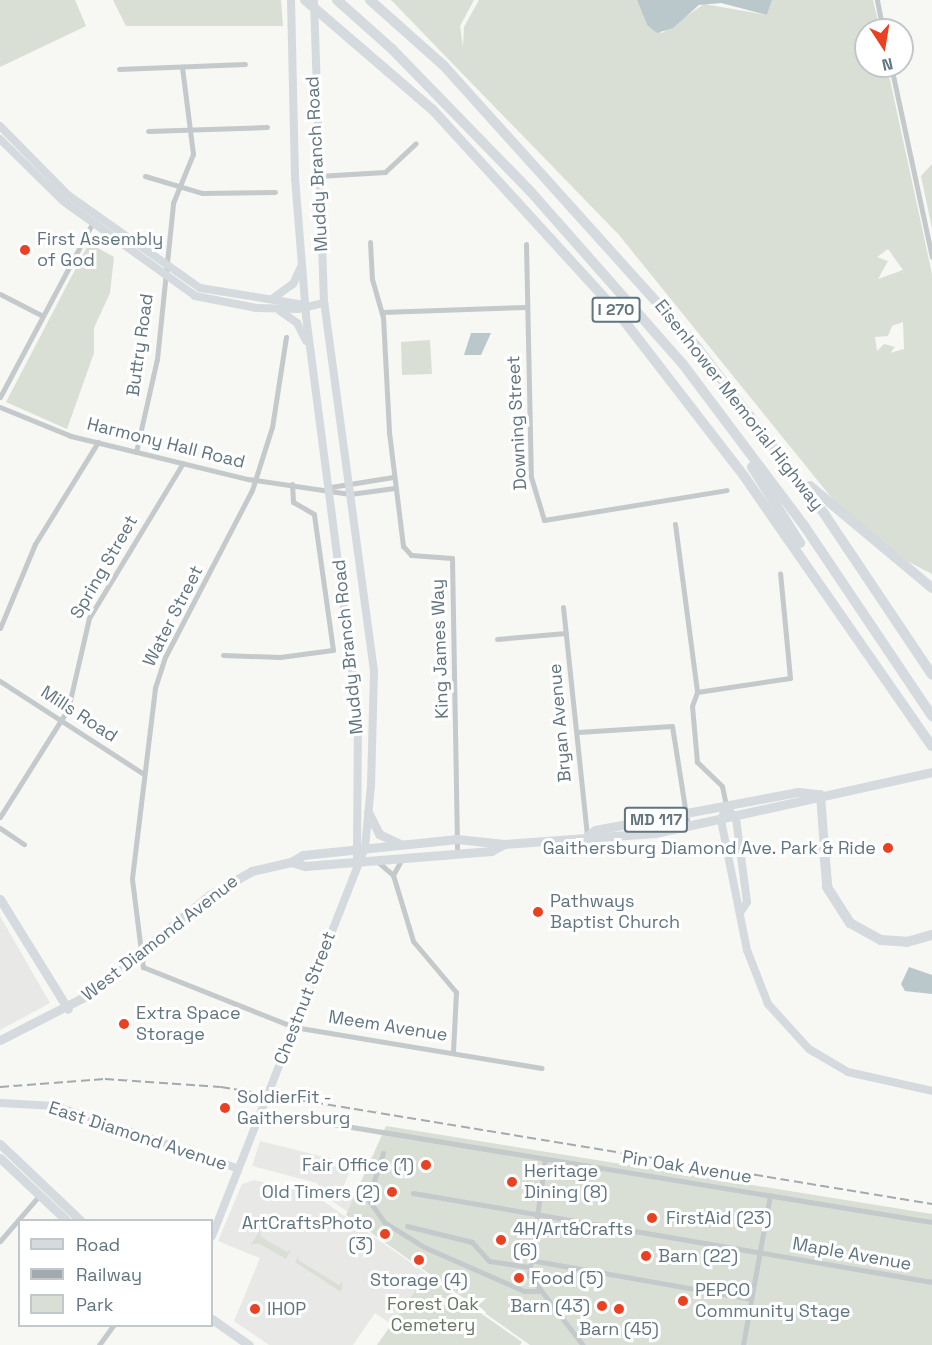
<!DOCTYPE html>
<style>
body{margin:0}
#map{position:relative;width:932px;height:1345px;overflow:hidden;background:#f7f7f4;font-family:"Space Grotesk",sans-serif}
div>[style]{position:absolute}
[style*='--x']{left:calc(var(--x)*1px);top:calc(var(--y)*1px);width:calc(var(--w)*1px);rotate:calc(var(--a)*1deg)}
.built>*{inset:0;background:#e8e8e7}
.green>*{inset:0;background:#d9dfd4}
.water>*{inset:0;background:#bbc8cb}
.street>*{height:5px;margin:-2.5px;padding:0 2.5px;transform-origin:2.5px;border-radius:2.5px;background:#c4c9cb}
.secondary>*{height:8px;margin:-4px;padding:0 4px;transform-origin:4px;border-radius:4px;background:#d5dade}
.primary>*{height:9px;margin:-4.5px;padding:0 4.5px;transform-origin:4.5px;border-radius:4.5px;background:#d5dade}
.highway>*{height:10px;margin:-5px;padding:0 5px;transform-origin:5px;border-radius:5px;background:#d5dade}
.rail>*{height:1.5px;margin-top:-0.75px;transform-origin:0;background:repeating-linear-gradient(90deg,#a2aaaf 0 9px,transparent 0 13.5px)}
.dots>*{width:16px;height:16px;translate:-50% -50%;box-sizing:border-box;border:3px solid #fff;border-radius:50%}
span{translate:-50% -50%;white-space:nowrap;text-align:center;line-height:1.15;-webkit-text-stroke:6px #fff;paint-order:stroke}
.shield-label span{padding:2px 4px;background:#fff;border:2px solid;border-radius:4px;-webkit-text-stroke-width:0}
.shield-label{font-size:16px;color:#617580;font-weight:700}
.street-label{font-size:18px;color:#617580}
.poi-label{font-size:18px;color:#617580}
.left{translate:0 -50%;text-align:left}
.right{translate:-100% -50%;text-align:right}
.park-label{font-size:18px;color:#667860}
.legend{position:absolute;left:18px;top:1219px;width:195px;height:108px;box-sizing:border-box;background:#fff;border:2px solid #c0c8cc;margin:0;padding:8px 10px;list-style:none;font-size:18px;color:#617580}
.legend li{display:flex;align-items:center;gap:12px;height:30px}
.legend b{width:30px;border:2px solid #c0c8cc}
.north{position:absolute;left:854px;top:18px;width:60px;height:60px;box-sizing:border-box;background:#fff;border:2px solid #c0c8cc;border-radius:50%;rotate:168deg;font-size:16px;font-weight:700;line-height:24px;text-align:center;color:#617580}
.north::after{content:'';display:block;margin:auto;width:21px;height:27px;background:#e94121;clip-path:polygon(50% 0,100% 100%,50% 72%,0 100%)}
</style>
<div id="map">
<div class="built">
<div style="clip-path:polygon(0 916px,50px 1003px,0 1030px)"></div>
<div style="clip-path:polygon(260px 1141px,353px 1164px,342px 1190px,355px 1196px,348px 1212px,323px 1195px,317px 1183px,252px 1166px)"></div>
<div style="clip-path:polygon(254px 1180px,312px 1193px,427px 1274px,391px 1324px,375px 1313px,353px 1345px,269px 1345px,234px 1321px,260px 1258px,218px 1241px,242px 1184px)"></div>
</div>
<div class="green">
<div style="clip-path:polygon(0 0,75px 0,86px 26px,0 67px)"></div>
<div style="clip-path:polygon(113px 0,281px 0,283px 26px,126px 26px)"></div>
<div style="clip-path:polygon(evenodd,391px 0,474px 0,460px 26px,463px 47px,464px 27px,479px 0,637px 0,647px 25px,662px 33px,704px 4px,767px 15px,772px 0,873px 0,880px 30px,866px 30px,866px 66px,887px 66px,932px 274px,932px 574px,907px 561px,835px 502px,619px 235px,391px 0,888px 249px,903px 270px,878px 279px,888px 261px,877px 257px,888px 249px,391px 0,903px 322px,904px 349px,890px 353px,895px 347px,884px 344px,877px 351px,875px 337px,888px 336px,892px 326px,903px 322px)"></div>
<div style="clip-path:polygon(932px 164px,932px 228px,921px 176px)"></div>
<div style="clip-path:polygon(89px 243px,114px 257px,110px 293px,94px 328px,94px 353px,67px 429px,6px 402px)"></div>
<div style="clip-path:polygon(430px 340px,432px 374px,402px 375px,401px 342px)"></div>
<div style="clip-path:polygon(386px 1126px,932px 1214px,932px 1345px,530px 1345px,346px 1215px)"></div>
<div style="clip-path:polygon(260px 1230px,261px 1237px,287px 1252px,291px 1249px,286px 1259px,258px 1243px,251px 1245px)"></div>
<div style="clip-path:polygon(299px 1255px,298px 1260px,339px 1285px,343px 1282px,341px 1292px,295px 1262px)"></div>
<div style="clip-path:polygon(426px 1275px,522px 1342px,520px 1345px,377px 1345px)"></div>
</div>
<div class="water">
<div style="clip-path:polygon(637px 0,772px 0,767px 15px,721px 3px,699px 5px,673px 28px,657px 33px,647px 25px)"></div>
<div style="clip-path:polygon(471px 333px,491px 333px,481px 355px,464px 355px)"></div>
<div style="clip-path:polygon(909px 967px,932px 975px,932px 994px,905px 991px,901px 984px)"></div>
</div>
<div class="street">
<div style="--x:877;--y:0;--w:31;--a:79"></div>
<div style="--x:891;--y:66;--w:195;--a:77.9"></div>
<div style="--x:119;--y:69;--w:126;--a:-2.3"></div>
<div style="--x:148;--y:131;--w:119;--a:-1.9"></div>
<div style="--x:145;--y:176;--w:59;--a:16.6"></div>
<div style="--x:202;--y:193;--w:73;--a:-0.8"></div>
<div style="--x:318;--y:176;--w:67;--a:-3.4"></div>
<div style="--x:385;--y:172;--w:42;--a:-43.1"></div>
<div style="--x:370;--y:242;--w:37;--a:87"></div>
<div style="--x:372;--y:279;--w:40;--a:74"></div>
<div style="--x:383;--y:317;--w:115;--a:87"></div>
<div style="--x:389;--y:432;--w:115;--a:83"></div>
<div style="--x:403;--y:546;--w:12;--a:48"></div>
<div style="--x:411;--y:555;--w:41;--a:4.2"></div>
<div style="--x:452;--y:558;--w:293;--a:89"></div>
<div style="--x:526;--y:244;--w:233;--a:88.8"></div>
<div style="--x:531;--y:477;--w:45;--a:73.2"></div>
<div style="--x:544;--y:520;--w:185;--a:-9.3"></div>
<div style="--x:0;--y:294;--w:46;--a:27.1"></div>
<div style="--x:382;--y:312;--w:145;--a:-2"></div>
<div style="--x:286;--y:337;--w:91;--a:98.8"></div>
<div style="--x:272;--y:427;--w:66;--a:107.6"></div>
<div style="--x:252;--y:490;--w:188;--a:117.5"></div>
<div style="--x:165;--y:657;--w:33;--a:108"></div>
<div style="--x:155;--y:688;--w:192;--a:96.9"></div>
<div style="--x:132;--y:879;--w:89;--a:82.9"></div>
<div style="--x:143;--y:967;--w:162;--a:21.7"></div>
<div style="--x:294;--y:1027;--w:251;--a:9.4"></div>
<div style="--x:0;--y:397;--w:196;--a:-62"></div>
<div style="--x:0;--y:407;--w:77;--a:22.2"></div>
<div style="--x:71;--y:436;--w:182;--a:13.7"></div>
<div style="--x:248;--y:479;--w:103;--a:8.4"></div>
<div style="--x:350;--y:494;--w:45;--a:-7.6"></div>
<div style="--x:136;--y:452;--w:95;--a:-77.3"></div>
<div style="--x:157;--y:359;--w:157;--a:-84.1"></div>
<div style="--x:173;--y:203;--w:53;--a:-67.8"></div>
<div style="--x:193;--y:154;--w:88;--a:-97.2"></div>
<div style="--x:331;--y:487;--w:63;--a:-9.2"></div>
<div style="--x:675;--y:524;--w:169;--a:82.5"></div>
<div style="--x:563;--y:607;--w:230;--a:84"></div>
<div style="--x:0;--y:628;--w:91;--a:-67.4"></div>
<div style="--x:35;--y:544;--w:120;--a:-58.3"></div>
<div style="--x:497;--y:639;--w:69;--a:-5"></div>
<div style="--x:223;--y:655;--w:57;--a:2"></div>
<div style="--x:280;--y:657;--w:53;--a:-7.5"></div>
<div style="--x:333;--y:650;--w:137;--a:-98"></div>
<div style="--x:314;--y:514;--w:24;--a:-150"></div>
<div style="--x:293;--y:502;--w:18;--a:-93"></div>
<div style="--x:0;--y:681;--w:169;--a:32.9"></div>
<div style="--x:578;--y:732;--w:94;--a:-3.7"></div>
<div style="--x:672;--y:726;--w:102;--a:81"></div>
<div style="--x:726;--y:805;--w:19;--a:-102"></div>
<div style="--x:722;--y:786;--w:35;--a:-136"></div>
<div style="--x:697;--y:762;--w:56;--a:-95.1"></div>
<div style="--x:692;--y:706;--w:15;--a:-70"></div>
<div style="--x:697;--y:692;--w:94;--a:-8.6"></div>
<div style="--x:790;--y:678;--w:105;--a:-95.4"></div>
<div style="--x:0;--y:817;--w:128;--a:-57.8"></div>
<div style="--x:68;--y:709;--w:93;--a:-77"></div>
<div style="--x:89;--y:618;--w:181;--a:-58.8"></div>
<div style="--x:0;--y:828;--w:29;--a:34"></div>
<div style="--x:378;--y:862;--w:20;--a:41"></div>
<div style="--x:393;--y:875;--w:69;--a:73.1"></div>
<div style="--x:413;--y:941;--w:67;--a:49.9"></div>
<div style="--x:456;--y:992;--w:60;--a:92.9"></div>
<div style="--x:393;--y:875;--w:18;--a:-61"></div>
<div style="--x:260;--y:1112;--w:681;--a:9.3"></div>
<div style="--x:383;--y:1153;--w:48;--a:108.1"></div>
<div style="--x:368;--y:1199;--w:28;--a:55"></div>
<div style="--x:384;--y:1222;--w:47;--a:32"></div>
<div style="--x:424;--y:1247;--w:109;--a:23.7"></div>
<div style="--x:524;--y:1291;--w:16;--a:0"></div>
<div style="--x:545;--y:1159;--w:117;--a:97.9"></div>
<div style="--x:529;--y:1275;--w:88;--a:52.4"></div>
<div style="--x:413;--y:1193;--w:527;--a:9.73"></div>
<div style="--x:407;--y:1226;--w:67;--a:13.8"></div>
<div style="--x:472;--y:1242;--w:25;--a:48"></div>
<div style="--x:489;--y:1261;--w:40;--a:8.5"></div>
<div style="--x:0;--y:1241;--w:57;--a:-49.3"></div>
<div style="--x:530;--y:1260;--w:224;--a:10"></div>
<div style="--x:99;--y:1345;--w:24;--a:-54"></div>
<div style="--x:743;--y:1345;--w:152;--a:-79.8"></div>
</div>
<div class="secondary">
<div style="--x:291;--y:0;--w:178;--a:88.7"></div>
<div style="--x:295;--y:178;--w:138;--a:85.4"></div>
<div style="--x:306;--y:316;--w:401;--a:82.6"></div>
<div style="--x:358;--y:714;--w:142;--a:90.4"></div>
<div style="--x:0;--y:126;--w:97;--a:45.4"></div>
<div style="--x:68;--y:195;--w:161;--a:35.2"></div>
<div style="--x:200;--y:288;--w:106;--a:9.2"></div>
<div style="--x:0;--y:139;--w:88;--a:44.5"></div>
<div style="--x:63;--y:201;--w:163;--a:35.7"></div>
<div style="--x:195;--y:296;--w:63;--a:11"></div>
<div style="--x:257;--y:308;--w:41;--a:1.4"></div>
<div style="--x:298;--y:309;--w:27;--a:-13"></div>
<div style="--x:272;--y:299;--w:26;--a:-36"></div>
<div style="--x:293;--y:284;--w:21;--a:-65"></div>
<div style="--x:280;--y:311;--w:21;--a:35"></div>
<div style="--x:297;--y:323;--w:20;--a:63"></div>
<div style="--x:742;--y:910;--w:9;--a:-58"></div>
<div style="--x:747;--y:902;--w:85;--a:-97.5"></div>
<div style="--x:736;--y:818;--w:15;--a:-132"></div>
<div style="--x:726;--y:807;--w:14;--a:111"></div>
<div style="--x:721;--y:820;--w:133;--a:78.7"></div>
<div style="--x:747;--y:950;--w:58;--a:68.7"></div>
<div style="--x:768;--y:1004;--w:61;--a:47.7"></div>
<div style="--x:809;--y:1049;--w:45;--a:30.5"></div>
<div style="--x:848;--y:1072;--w:86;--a:12.7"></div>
<div style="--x:0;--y:1103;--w:55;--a:3.1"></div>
<div style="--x:55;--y:1106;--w:194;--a:18.9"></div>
<div style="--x:212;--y:1236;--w:417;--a:-68.5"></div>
<div style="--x:365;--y:848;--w:62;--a:-84.5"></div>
<div style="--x:371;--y:786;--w:115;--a:-88.5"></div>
<div style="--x:374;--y:671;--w:371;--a:-97.7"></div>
<div style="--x:324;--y:303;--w:303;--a:-91.9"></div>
</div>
<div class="primary">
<div style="--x:820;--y:794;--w:55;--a:85.8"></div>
<div style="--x:368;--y:812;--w:25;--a:63"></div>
<div style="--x:379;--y:834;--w:23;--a:25"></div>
<div style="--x:587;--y:836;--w:10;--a:-37"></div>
<div style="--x:595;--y:830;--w:207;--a:-10.6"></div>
<div style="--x:798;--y:792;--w:19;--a:6"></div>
<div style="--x:291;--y:862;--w:14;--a:-30"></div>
<div style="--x:303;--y:855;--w:155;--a:-5.9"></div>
<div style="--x:457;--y:839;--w:47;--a:6.1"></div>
<div style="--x:504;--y:844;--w:151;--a:-4.2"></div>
<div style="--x:655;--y:833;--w:284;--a:-12.4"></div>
<div style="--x:0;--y:899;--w:129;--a:58.3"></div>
<div style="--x:0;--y:1040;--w:99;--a:-27.1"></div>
<div style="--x:88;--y:995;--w:159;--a:-39.4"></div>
<div style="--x:211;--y:894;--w:47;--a:-29.3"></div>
<div style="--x:252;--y:871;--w:40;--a:-13"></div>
<div style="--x:291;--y:862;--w:15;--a:16"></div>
<div style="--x:305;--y:866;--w:187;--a:-4.6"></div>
<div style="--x:491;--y:851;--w:15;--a:-28"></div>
<div style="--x:0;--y:1144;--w:110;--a:43.5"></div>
<div style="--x:0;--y:1158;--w:91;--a:43.2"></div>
<div style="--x:212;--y:1319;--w:45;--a:35.1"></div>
</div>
<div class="highway">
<div style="--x:305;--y:0;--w:169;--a:40.7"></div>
<div style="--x:433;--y:110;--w:270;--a:47.6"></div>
<div style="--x:615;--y:309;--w:211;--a:52.3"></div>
<div style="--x:744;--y:476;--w:329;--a:55.2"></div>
<div style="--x:337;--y:0;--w:74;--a:41.7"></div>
<div style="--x:392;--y:49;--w:199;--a:45.8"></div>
<div style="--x:531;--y:192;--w:228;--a:48.6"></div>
<div style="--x:682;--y:363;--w:205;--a:53.1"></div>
<div style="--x:805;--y:527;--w:228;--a:56.1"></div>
<div style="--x:370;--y:0;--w:99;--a:41.7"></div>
<div style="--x:444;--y:66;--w:377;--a:48"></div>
<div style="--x:696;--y:346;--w:213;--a:52.6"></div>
<div style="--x:825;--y:515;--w:192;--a:56.2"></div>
<div style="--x:752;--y:467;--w:90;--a:57.7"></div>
<div style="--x:810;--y:486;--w:159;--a:39.9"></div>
<div style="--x:824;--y:849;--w:38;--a:85"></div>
<div style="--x:827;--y:887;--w:43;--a:57.4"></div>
<div style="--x:850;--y:923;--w:35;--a:29"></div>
<div style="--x:881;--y:940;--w:26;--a:4"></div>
<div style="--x:907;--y:942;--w:26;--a:-16"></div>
</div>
<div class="rail">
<div style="--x:0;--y:1087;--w:105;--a:-4.4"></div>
<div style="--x:105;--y:1079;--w:116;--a:3.9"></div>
<div style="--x:221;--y:1087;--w:721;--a:9.34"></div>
</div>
<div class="dots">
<div style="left:25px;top:250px;background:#e94121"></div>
<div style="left:888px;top:848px;background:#e94121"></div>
<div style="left:538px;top:912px;background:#e94121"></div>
<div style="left:124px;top:1024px;background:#e94121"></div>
<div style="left:225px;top:1108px;background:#e94121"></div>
<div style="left:426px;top:1165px;background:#e94121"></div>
<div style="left:512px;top:1182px;background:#e94121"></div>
<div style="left:392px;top:1192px;background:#e94121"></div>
<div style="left:652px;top:1218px;background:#e94121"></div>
<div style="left:385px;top:1234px;background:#e94121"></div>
<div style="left:501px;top:1240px;background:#e94121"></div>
<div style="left:646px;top:1256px;background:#e94121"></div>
<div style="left:419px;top:1260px;background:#e94121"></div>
<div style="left:519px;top:1278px;background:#e94121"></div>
<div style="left:683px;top:1301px;background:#e94121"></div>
<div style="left:602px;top:1306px;background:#e94121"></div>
<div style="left:255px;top:1309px;background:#e94121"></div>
<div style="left:619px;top:1309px;background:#e94121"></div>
</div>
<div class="shield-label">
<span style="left:616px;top:310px">I 270</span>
<span style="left:656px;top:820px">MD 117</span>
</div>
<div class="street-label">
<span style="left:317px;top:164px;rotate:-93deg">Muddy Branch Road</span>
<span style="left:140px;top:345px;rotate:-82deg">Buttry Road</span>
<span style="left:739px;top:405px;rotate:52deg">Eisenhower Memorial Highway</span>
<span style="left:517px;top:423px;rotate:-93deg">Downing Street</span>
<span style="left:166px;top:443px;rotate:14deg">Harmony Hall Road</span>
<span style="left:104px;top:567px;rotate:-60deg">Spring Street</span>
<span style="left:173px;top:616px;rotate:-63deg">Water Street</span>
<span style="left:348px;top:647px;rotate:-96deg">Muddy Branch Road</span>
<span style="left:440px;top:649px;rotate:-92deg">King James Way</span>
<span style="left:79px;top:714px;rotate:33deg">Mills Road</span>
<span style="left:560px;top:723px;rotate:-95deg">Bryan Avenue</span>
<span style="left:160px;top:938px;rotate:-38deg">West Diamond Avenue</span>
<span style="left:305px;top:998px;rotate:-69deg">Chestnut Street</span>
<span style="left:388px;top:1026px;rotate:9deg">Meem Avenue</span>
<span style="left:138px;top:1136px;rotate:18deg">East Diamond Avenue</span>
<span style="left:687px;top:1167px;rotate:9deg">Pin Oak Avenue</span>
<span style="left:852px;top:1254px;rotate:10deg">Maple Avenue</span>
</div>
<div class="poi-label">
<span class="left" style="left:37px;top:250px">First Assembly<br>of God</span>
<span class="right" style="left:876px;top:848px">Gaithersburg Diamond Ave. Park &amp; Ride</span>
<span class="left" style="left:550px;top:912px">Pathways<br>Baptist Church</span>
<span class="left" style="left:136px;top:1024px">Extra Space<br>Storage</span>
<span class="left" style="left:237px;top:1108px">SoldierFit -<br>Gaithersburg</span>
<span class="right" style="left:414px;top:1165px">Fair Office (1)</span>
<span class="left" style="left:524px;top:1182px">Heritage<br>Dining (8)</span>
<span class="right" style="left:380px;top:1192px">Old Timers (2)</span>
<span class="left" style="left:666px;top:1218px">FirstAid (23)</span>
<span class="right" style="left:373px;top:1234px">ArtCraftsPhoto<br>(3)</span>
<span class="left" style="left:513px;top:1240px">4H/Art&amp;Crafts<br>(6)</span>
<span class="left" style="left:658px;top:1256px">Barn (22)</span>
<span class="left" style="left:531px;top:1278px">Food (5)</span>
<span style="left:419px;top:1280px">Storage (4)</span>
<span class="left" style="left:695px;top:1301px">PEPCO<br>Community Stage</span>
<span class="right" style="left:590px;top:1306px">Barn (43)</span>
<span class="left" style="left:267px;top:1309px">IHOP</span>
<span style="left:619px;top:1329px">Barn (45)</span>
</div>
<div class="park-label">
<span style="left:433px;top:1315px">Forest Oak<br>Cemetery</span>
</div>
<ul class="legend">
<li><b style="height:8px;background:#d5dade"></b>Road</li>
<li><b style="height:8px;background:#a2aaaf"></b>Railway</li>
<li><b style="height:16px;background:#d9dfd4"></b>Park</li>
</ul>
<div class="north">N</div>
</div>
